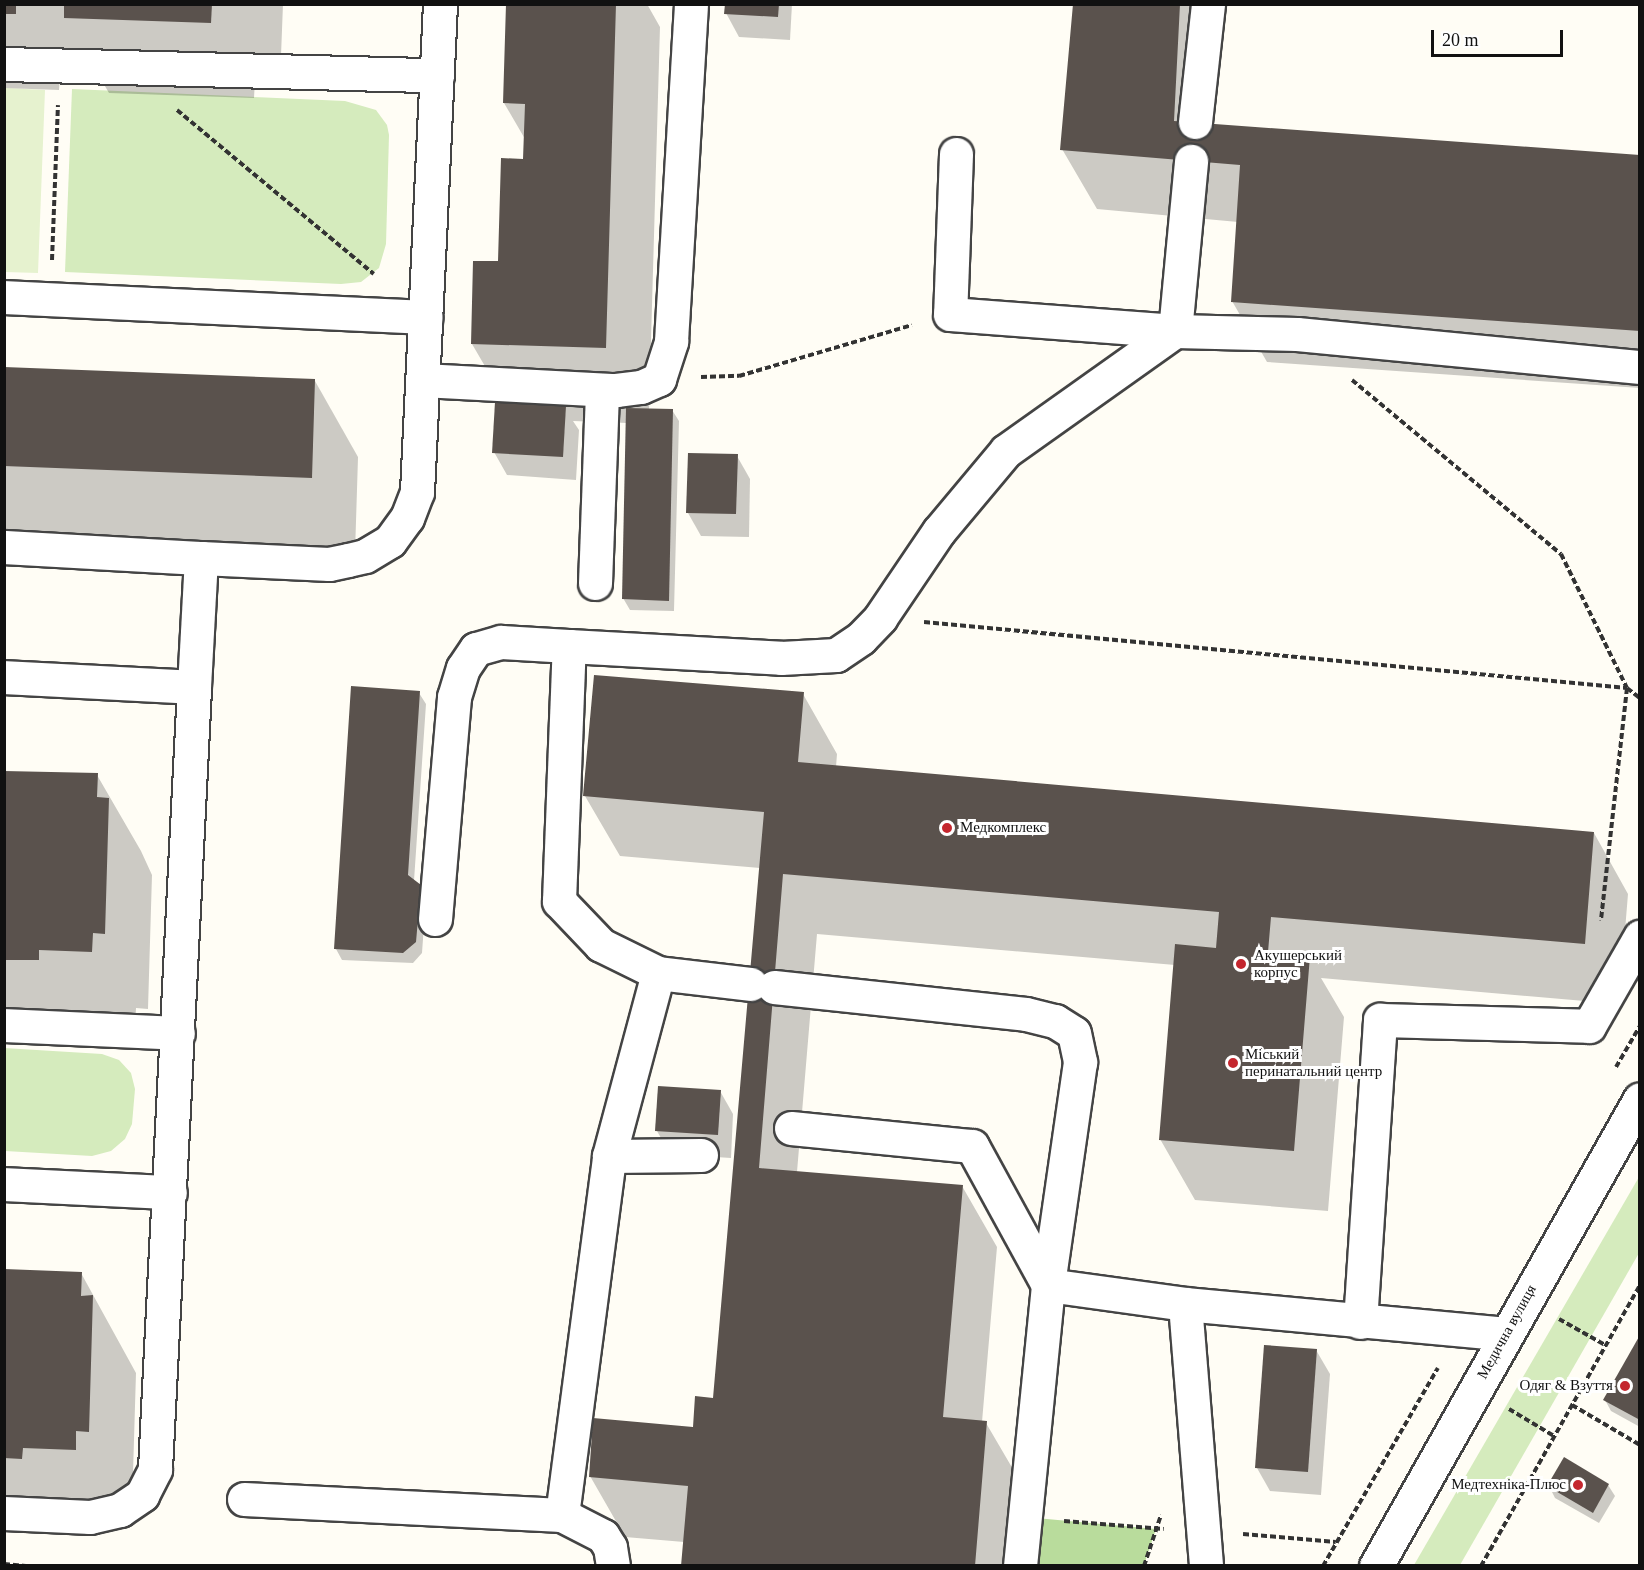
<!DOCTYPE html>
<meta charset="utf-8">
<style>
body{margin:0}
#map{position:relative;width:1644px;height:1570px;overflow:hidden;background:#fffdf5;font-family:Georgia,serif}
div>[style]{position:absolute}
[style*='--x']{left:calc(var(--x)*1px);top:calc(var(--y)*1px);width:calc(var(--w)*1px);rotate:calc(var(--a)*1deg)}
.green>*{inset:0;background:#d5ebbd}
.forest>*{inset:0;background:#b9dc9c}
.pitch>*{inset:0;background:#e6f2cf}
.shadow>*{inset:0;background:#0003}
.building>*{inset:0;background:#5a524d}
.path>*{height:4px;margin-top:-2px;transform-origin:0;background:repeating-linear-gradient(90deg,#333 0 6px,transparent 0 9px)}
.roads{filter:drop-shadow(2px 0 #444) drop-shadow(-2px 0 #444) drop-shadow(0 2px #444) drop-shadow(0 -2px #444)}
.minor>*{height:33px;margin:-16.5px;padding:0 16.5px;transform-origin:16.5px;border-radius:16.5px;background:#fff}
.dots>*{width:16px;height:16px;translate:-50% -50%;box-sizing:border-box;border:3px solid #fff;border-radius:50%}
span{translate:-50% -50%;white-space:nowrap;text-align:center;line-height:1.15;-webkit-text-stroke:6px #fff;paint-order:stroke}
.poi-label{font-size:15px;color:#111}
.left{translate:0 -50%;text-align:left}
.right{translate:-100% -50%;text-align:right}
.street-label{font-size:15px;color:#111}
.frame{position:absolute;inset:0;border:6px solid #111;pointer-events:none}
.scale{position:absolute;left:1431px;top:30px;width:132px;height:27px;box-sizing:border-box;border:3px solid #111;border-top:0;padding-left:8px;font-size:18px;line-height:21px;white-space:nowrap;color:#111;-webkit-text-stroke:4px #fff;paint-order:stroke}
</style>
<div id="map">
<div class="green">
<div style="clip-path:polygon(72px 89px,345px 101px,376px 110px,387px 125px,389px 135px,386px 244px,379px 268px,361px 282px,341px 284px,65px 272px)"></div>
<div style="clip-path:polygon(4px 1048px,102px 1054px,119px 1060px,131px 1073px,135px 1089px,132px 1124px,125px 1139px,111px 1151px,92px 1156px,5px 1151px)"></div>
<div style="clip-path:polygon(1639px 1177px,1639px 1253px,1460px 1565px,1414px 1565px)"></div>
</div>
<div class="forest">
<div style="clip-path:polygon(1025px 1517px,1156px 1529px,1144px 1565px,1020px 1566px)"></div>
</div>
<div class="pitch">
<div style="clip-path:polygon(5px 88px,45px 90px,38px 273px,5px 272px)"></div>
</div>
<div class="shadow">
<div style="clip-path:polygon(4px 4px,283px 4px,280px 82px,255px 80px,254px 98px,109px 93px,99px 76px,60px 75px,59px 90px,4px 88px)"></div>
<div style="clip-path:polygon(507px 4px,647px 4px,660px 27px,649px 410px,672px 410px,679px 421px,674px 611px,630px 610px,623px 598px,627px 423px,573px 421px,579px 430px,576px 480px,507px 475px,494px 452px,507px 404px,472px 344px,499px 263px,525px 161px,525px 139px,504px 103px)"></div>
<div style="clip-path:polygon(726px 4px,792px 4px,790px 40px,739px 37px,726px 13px)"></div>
<div style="clip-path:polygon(1075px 4px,1217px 4px,1211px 125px,1640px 156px,1640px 388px,1267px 362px,1232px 301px,1238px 222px,1097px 209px,1062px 149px)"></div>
<div style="clip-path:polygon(4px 369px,315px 381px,358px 457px,355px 554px,4px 540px)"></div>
<div style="clip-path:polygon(737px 456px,750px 479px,749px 537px,701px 536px,688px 513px)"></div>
<div style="clip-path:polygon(419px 693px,426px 704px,414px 881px,426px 897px,422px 953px,413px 963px,342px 960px,336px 949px)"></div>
<div style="clip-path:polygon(803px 694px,837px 754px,836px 767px,1594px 833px,1628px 894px,1619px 1004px,1321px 978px,1344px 1017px,1328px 1211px,1195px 1200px,1160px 1139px,1175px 965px,817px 934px,797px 1172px,962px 1186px,997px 1247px,982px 1422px,986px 1423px,1021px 1483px,1014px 1566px,682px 1566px,684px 1542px,625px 1537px,590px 1476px,694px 1428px,714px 1399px,760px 868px,620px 856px,585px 796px)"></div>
<div style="clip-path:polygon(4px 772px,97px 775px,141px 851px,152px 875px,148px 1009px,136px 1008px,135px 1027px,4px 1023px)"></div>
<div style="clip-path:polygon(720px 1091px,733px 1114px,731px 1158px,670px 1154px,657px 1131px)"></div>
<div style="clip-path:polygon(4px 1271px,81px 1273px,136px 1373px,132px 1507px,66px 1523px,65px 1534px,14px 1532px,4px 1521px)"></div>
<div style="clip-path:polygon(1640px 1338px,1640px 1427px,1611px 1411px,1605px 1400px)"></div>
<div style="clip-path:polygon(1316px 1350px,1330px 1374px,1321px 1495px,1270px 1491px,1257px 1468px)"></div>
<div style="clip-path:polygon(1608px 1485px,1615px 1496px,1599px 1523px,1555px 1498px,1549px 1486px)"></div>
</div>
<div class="building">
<div style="clip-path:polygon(4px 4px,16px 4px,16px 14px,4px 14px)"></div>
<div style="clip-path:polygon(64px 4px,212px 4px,211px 23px,64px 18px)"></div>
<div style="clip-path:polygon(506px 4px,616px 4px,606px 348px,471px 344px,473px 261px,498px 261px,501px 158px,523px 159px,525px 104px,503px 103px)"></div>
<div style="clip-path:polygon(725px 4px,779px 4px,778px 17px,724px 14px)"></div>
<div style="clip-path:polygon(1073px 4px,1180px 4px,1174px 121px,1640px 155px,1640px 331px,1231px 302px,1240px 165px,1060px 150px)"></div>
<div style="clip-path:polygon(4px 367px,315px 379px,312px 478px,4px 466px)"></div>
<div style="clip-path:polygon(495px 402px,566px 406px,563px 457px,492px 453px)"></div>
<div style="clip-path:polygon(626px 408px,673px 409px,669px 601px,622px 599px)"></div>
<div style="clip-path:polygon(688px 453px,738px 454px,736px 514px,686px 513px)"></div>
<div style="clip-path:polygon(594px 675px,804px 692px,798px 762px,1594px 832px,1585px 944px,1271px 917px,1268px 952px,1310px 956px,1294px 1151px,1159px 1140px,1175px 944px,1216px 948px,1219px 912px,783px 874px,759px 1168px,963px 1185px,943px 1417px,987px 1421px,975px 1566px,681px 1566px,688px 1486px,589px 1477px,593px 1418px,693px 1427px,695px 1396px,713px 1398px,764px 812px,583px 796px)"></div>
<div style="clip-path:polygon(351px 686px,420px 691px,408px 875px,421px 885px,416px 942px,403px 953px,334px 949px)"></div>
<div style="clip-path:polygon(4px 771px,98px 773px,97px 797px,109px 798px,105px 934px,93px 933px,92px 952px,39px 950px,39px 960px,4px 960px)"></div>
<div style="clip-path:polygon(658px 1086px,721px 1090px,718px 1135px,655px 1131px)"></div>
<div style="clip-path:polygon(4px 1269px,82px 1272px,81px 1296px,93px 1295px,89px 1432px,76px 1431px,76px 1450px,23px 1448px,22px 1459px,4px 1458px)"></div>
<div style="clip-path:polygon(1640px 1335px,1640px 1420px,1603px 1400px)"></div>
<div style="clip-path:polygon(1264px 1345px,1317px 1349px,1308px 1472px,1255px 1468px)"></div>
<div style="clip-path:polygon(1564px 1457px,1609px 1484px,1593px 1513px,1547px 1486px)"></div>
</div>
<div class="path">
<div style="--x:177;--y:110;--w:256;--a:39.8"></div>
<div style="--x:52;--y:260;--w:155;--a:-87.8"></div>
<div style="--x:701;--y:377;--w:38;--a:-2"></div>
<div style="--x:739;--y:376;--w:180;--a:-16.4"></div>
<div style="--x:1352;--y:380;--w:272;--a:39.8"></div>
<div style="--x:1561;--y:554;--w:149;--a:63.8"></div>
<div style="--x:1627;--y:688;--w:234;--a:96.4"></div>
<div style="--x:924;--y:622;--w:706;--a:5.36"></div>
<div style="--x:1627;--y:688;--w:16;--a:38"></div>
<div style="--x:1616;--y:1067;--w:48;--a:-59.7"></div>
<div style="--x:1559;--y:1319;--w:53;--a:29.5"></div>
<div style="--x:1572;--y:1405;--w:79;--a:30.5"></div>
<div style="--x:1509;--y:1409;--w:52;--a:31"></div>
<div style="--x:1064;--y:1521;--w:100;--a:4.6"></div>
<div style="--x:1243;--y:1534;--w:93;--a:4.9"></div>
<div style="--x:4;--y:1564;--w:22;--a:5"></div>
<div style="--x:1144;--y:1566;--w:54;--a:-71.6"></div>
<div style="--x:1323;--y:1566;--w:229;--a:-59.9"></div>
<div style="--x:1481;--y:1566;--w:323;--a:-60.5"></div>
</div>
<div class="roads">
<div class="minor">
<div style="--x:4;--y:64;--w:433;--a:1.5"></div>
<div style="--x:1195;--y:122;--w:119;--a:-83.7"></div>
<div style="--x:956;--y:154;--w:160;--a:92.1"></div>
<div style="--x:950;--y:314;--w:226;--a:4.3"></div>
<div style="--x:1175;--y:331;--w:171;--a:-84.6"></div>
<div style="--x:4;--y:297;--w:422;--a:2.7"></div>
<div style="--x:422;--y:380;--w:194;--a:3"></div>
<div style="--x:616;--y:390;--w:25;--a:-7"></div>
<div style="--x:641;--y:387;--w:20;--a:-24"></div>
<div style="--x:659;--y:379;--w:40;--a:-72"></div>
<div style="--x:671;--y:341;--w:338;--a:-86.6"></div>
<div style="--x:4;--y:547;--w:197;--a:3.2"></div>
<div style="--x:595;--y:583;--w:193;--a:-87.9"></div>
<div style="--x:4;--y:677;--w:190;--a:3"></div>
<div style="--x:194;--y:687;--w:129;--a:-86.9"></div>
<div style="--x:201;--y:558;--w:128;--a:2.7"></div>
<div style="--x:329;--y:564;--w:19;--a:-12"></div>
<div style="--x:348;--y:560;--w:17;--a:-13"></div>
<div style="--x:365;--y:556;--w:29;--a:-31"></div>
<div style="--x:390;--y:541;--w:29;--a:-54"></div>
<div style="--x:407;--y:518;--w:28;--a:-69"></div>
<div style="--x:417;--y:492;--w:489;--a:-87.3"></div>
<div style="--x:435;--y:919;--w:223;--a:-85.1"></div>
<div style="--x:454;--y:697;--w:30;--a:-73"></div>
<div style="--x:463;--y:668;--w:23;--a:-56"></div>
<div style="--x:476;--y:649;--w:26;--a:-16"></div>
<div style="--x:501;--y:642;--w:68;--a:3.4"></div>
<div style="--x:658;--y:973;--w:64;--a:-153.8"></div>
<div style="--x:601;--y:945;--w:61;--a:-133.7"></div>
<div style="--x:559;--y:901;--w:255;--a:-87.8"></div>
<div style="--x:569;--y:646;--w:212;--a:3.2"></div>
<div style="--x:781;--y:658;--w:55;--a:-3.1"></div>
<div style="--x:836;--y:655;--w:30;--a:-34"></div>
<div style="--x:861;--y:638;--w:28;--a:-46"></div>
<div style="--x:880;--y:618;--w:105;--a:-55.9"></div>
<div style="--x:939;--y:531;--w:104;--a:-50.1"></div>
<div style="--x:1006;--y:451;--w:207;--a:-35.4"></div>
<div style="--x:1175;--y:331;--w:122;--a:1.4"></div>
<div style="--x:1297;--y:334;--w:345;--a:5.5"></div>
<div style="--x:774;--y:987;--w:253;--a:6.1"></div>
<div style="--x:1026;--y:1014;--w:30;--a:14"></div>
<div style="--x:1055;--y:1021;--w:22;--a:32"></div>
<div style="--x:1074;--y:1033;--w:30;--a:78"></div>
<div style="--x:1080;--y:1062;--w:225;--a:98.2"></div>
<div style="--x:4;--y:1025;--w:174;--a:2.6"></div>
<div style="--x:791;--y:1128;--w:182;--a:5.7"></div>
<div style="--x:972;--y:1146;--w:158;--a:61.3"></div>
<div style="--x:609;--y:1156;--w:92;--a:-0.6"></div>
<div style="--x:4;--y:1184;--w:166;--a:2.8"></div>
<div style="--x:1185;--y:1304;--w:263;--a:85.4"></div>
<div style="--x:1360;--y:1322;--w:303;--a:-86.2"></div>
<div style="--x:1380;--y:1020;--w:209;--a:1.6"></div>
<div style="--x:1589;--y:1026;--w:103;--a:-60.2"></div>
<div style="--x:244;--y:1499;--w:318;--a:2.9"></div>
<div style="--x:562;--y:1515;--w:46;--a:27.1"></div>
<div style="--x:603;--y:1536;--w:13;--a:58"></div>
<div style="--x:610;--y:1547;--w:19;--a:81"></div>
<div style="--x:4;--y:1513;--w:86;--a:2.7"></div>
<div style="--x:90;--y:1517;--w:31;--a:-13"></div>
<div style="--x:120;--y:1510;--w:27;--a:-34"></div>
<div style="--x:142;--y:1495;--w:29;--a:-63"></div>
<div style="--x:155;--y:1469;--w:783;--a:-87.14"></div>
<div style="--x:562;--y:1515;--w:362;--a:-82.5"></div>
<div style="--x:609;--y:1156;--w:189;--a:-75"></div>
<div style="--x:658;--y:973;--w:93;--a:6.8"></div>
<div style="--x:1020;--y:1566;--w:282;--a:-84.3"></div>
<div style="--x:1048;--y:1285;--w:138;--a:7.9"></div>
<div style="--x:1185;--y:1304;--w:323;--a:5.3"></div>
<div style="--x:1376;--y:1566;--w:536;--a:-60.52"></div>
</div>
</div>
<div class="dots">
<div style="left:947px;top:828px;background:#c4262e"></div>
<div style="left:1241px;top:964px;background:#c4262e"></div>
<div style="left:1233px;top:1063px;background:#c4262e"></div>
<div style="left:1625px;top:1386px;background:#c4262e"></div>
<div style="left:1578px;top:1485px;background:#c4262e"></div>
</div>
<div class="poi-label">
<span class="left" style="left:960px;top:828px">Медкомплекс</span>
<span class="left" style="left:1254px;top:964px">Акушерський<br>корпус</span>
<span class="left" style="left:1245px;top:1063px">Міський<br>перинатальний центр</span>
<span class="right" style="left:1613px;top:1386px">Одяг &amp; Взуття</span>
<span class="right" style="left:1566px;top:1485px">Медтехніка-Плюс</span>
</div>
<div class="street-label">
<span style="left:1507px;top:1332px;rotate:-61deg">Медична вулиця</span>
</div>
<div class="frame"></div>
<div class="scale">20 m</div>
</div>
